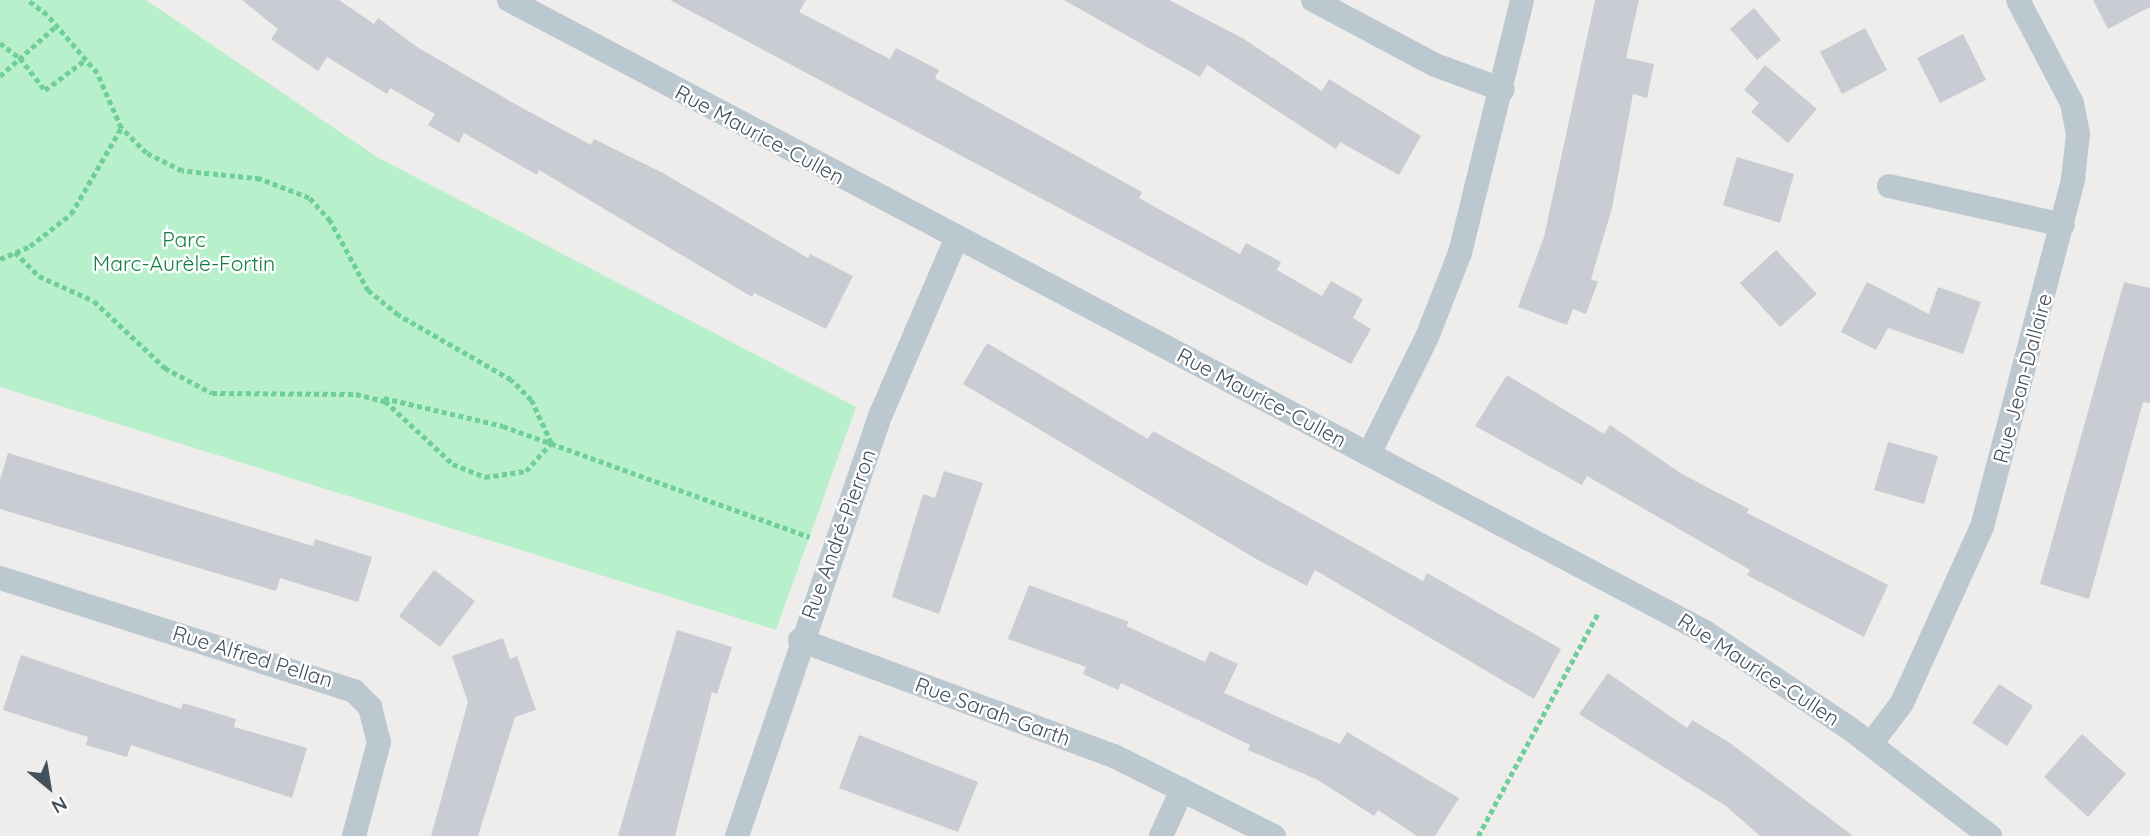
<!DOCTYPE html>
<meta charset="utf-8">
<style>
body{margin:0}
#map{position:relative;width:2150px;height:836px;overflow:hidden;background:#efecec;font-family:Quicksand,sans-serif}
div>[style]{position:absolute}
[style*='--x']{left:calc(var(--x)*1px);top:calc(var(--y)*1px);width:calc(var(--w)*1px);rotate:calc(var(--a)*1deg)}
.green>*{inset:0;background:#b8f0cb}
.building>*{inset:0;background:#c9ccd2}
.path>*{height:4.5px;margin-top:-2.25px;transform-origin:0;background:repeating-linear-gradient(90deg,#6fcf9b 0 5px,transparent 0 8.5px)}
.street>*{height:24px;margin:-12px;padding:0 12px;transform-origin:12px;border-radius:12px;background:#bcc8d0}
span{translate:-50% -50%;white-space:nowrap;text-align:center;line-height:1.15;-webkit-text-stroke:5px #fff;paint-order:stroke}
.street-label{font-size:21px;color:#44515b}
.park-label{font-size:21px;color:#137e43}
.north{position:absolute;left:14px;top:752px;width:70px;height:70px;-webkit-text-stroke:5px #fff;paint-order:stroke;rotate:150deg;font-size:19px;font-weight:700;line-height:28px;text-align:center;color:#44515b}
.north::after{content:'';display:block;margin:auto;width:24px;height:32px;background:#44515b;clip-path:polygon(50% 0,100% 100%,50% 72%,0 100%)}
</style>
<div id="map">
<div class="green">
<div style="clip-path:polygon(0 0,146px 0,377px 157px,856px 407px,776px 630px,0 387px)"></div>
</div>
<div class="building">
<div style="clip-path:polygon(242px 0,339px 0,374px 24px,378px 18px,417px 47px,515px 104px,591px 145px,594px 139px,663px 173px,808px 258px,810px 254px,853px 276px,826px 329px,754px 293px,752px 297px,539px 170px,537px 175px,464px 133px,459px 143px,428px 125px,435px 114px,390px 88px,387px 94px,327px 57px,318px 71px,271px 39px,278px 29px)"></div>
<div style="clip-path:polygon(670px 0,806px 0,799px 12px,890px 59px,896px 48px,939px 70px,935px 78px,1142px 192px,1139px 198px,1240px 254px,1246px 243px,1281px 262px,1277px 270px,1322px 296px,1331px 281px,1363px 299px,1353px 318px,1371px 329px,1351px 364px)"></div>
<div style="clip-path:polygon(1064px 0,1169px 0,1244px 39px,1322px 91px,1329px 79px,1421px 136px,1399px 175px,1340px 142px,1336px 149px,1207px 65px,1200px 77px)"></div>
<div style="clip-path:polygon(1595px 0,1639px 0,1626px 58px,1654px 64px,1647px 98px,1633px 94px,1612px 208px,1591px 279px,1598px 282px,1586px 314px,1573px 309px,1567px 325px,1518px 307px,1544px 237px)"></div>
<div style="clip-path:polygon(2093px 0,2150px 0,2150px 7px,2108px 29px)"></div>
<div style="clip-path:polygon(1754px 8px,1781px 40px,1757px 60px,1730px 29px)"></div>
<div style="clip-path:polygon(1865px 28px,1887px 70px,1842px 94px,1820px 52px)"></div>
<div style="clip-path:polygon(1963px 34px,1986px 80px,1940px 103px,1917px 58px)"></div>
<div style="clip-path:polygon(1765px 65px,1817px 109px,1788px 143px,1751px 112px,1759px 103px,1744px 90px)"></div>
<div style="clip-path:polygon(1737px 157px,1794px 174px,1780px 223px,1723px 205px)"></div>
<div style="clip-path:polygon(1776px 250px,1817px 294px,1780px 327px,1740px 283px)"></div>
<div style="clip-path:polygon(1867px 282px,1929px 314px,1938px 287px,1981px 302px,1963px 354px,1888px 328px,1876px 350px,1841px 332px)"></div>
<div style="clip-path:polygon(2124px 282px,2150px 288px,2150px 403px,2143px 402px,2089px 599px,2040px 584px)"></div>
<div style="clip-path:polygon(987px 343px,1148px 439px,1153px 431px,1423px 581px,1427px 573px,1561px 649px,1534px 699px,1315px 570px,1307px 586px,1258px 560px,963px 384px)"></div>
<div style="clip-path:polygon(1507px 375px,1604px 434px,1610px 425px,1682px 474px,1749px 509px,1747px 513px,1888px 585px,1864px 637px,1747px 575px,1750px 570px,1587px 476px,1582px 485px,1475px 426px)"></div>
<div style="clip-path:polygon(1888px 442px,1938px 456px,1924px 504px,1874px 490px)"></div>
<div style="clip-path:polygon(8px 453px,313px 546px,315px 539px,372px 557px,358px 602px,280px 578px,276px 591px,0 509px,0 480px)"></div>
<div style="clip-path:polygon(944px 471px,983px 483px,939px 614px,892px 597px,923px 494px,935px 498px)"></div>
<div style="clip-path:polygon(434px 570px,475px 601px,440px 647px,399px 616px)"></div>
<div style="clip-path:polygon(1029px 585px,1129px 622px,1126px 626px,1205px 662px,1210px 651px,1238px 664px,1224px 693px,1340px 744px,1347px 732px,1459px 798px,1435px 836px,1417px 836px,1378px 810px,1374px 816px,1318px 780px,1248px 750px,1250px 745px,1121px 683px,1118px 690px,1083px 674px,1086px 667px,1008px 639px)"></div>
<div style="clip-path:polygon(677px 630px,732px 647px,717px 694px,712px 692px,675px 836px,618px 836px)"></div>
<div style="clip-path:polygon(503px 638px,510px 659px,517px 656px,536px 710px,515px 717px,478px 836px,431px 836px,468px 702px,452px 656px)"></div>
<div style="clip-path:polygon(21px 655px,181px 709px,183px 703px,236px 719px,234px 727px,307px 748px,292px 798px,131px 745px,127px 757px,86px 745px,88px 737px,3px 710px)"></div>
<div style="clip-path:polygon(1608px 673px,1687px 728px,1692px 720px,1730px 743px,1853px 836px,1760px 836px,1726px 806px,1579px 714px)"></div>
<div style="clip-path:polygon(1999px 684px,2033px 706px,2007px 746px,1972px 723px)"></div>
<div style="clip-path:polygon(2082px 734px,2126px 774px,2088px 817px,2044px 777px)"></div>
<div style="clip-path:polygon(859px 735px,978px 782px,958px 832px,839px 788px)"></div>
</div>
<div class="path">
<div style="--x:0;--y:43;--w:25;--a:37"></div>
<div style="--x:20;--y:58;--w:41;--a:52"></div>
<div style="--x:45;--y:90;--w:50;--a:-36.9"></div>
<div style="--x:0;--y:76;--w:76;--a:-41.8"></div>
<div style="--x:15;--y:252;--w:34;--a:45"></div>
<div style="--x:39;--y:276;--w:60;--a:24.4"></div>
<div style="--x:94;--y:301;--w:98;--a:43.3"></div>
<div style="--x:165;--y:368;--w:53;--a:28"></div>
<div style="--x:212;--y:393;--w:144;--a:0.4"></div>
<div style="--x:356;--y:394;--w:30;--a:14"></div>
<div style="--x:385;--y:401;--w:93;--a:42.8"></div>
<div style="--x:453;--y:464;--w:35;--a:22"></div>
<div style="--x:485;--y:477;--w:41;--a:-8.3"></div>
<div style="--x:526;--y:471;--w:38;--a:-48"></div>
<div style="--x:551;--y:443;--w:47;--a:-114.9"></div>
<div style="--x:531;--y:400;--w:28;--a:-135"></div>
<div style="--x:511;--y:380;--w:130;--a:-150.1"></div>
<div style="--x:398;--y:315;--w:38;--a:-141"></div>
<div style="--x:368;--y:291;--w:80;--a:-118.5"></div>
<div style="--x:330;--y:221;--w:31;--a:-132"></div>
<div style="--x:309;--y:198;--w:53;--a:-158.8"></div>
<div style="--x:260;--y:179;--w:78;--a:-174.1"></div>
<div style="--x:182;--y:171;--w:40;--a:-153.4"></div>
<div style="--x:146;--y:153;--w:35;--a:-135"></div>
<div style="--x:121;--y:128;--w:60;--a:-113.6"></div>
<div style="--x:97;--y:73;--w:77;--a:-130.8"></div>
<div style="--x:47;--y:15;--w:25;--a:-143"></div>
<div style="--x:0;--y:259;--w:33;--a:-23"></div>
<div style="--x:30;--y:246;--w:52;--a:-38"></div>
<div style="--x:71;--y:214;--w:99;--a:-59.8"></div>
<div style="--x:384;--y:398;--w:122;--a:13.2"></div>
<div style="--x:503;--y:426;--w:326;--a:19.9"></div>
<div style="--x:1478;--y:836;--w:255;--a:-61.7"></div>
</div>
<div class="street">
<div style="--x:509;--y:0;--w:1353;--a:27.85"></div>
<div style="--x:1705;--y:632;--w:173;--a:33.7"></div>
<div style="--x:1849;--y:728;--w:178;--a:37.5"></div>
<div style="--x:1313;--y:0;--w:138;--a:28"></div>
<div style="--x:1435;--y:65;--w:72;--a:20.2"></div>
<div style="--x:1889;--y:186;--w:178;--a:12.6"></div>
<div style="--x:1369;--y:454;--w:131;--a:-63.6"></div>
<div style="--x:1427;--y:337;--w:90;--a:-68.6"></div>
<div style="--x:1460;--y:253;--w:260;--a:-76.2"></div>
<div style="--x:0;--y:578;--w:372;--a:17.7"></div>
<div style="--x:354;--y:691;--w:23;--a:45"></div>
<div style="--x:370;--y:707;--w:36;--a:76"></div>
<div style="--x:379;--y:742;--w:97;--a:104.9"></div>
<div style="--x:800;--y:640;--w:335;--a:20.3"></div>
<div style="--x:1114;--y:756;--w:179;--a:26.6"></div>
<div style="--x:1871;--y:744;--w:51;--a:-52.9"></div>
<div style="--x:1902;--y:703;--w:193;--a:-65.6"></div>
<div style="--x:1982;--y:527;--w:360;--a:-75.3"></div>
<div style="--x:2073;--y:179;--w:45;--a:-83.7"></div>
<div style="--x:2078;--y:134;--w:32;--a:-101"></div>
<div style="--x:2072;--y:103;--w:116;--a:-117.7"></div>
<div style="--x:737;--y:836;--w:446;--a:-71.2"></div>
<div style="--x:881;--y:414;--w:190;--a:-66.8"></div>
<div style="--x:1161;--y:836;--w:51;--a:-65.5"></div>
</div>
<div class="street-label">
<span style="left:760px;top:134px;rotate:28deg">Rue Maurice-Cullen</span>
<span style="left:2022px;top:378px;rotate:-75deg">Rue Jean-Dallaire</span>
<span style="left:1262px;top:397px;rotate:28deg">Rue Maurice-Cullen</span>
<span style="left:838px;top:534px;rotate:-70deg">Rue André-Pierron</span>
<span style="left:253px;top:656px;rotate:17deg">Rue Alfred Pellan</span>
<span style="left:1759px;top:669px;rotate:33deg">Rue Maurice-Cullen</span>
<span style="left:993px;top:711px;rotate:20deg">Rue Sarah-Garth</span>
</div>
<div class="park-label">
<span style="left:184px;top:251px">Parc<br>Marc-Aurèle-Fortin</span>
</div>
<div class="north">N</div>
</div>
